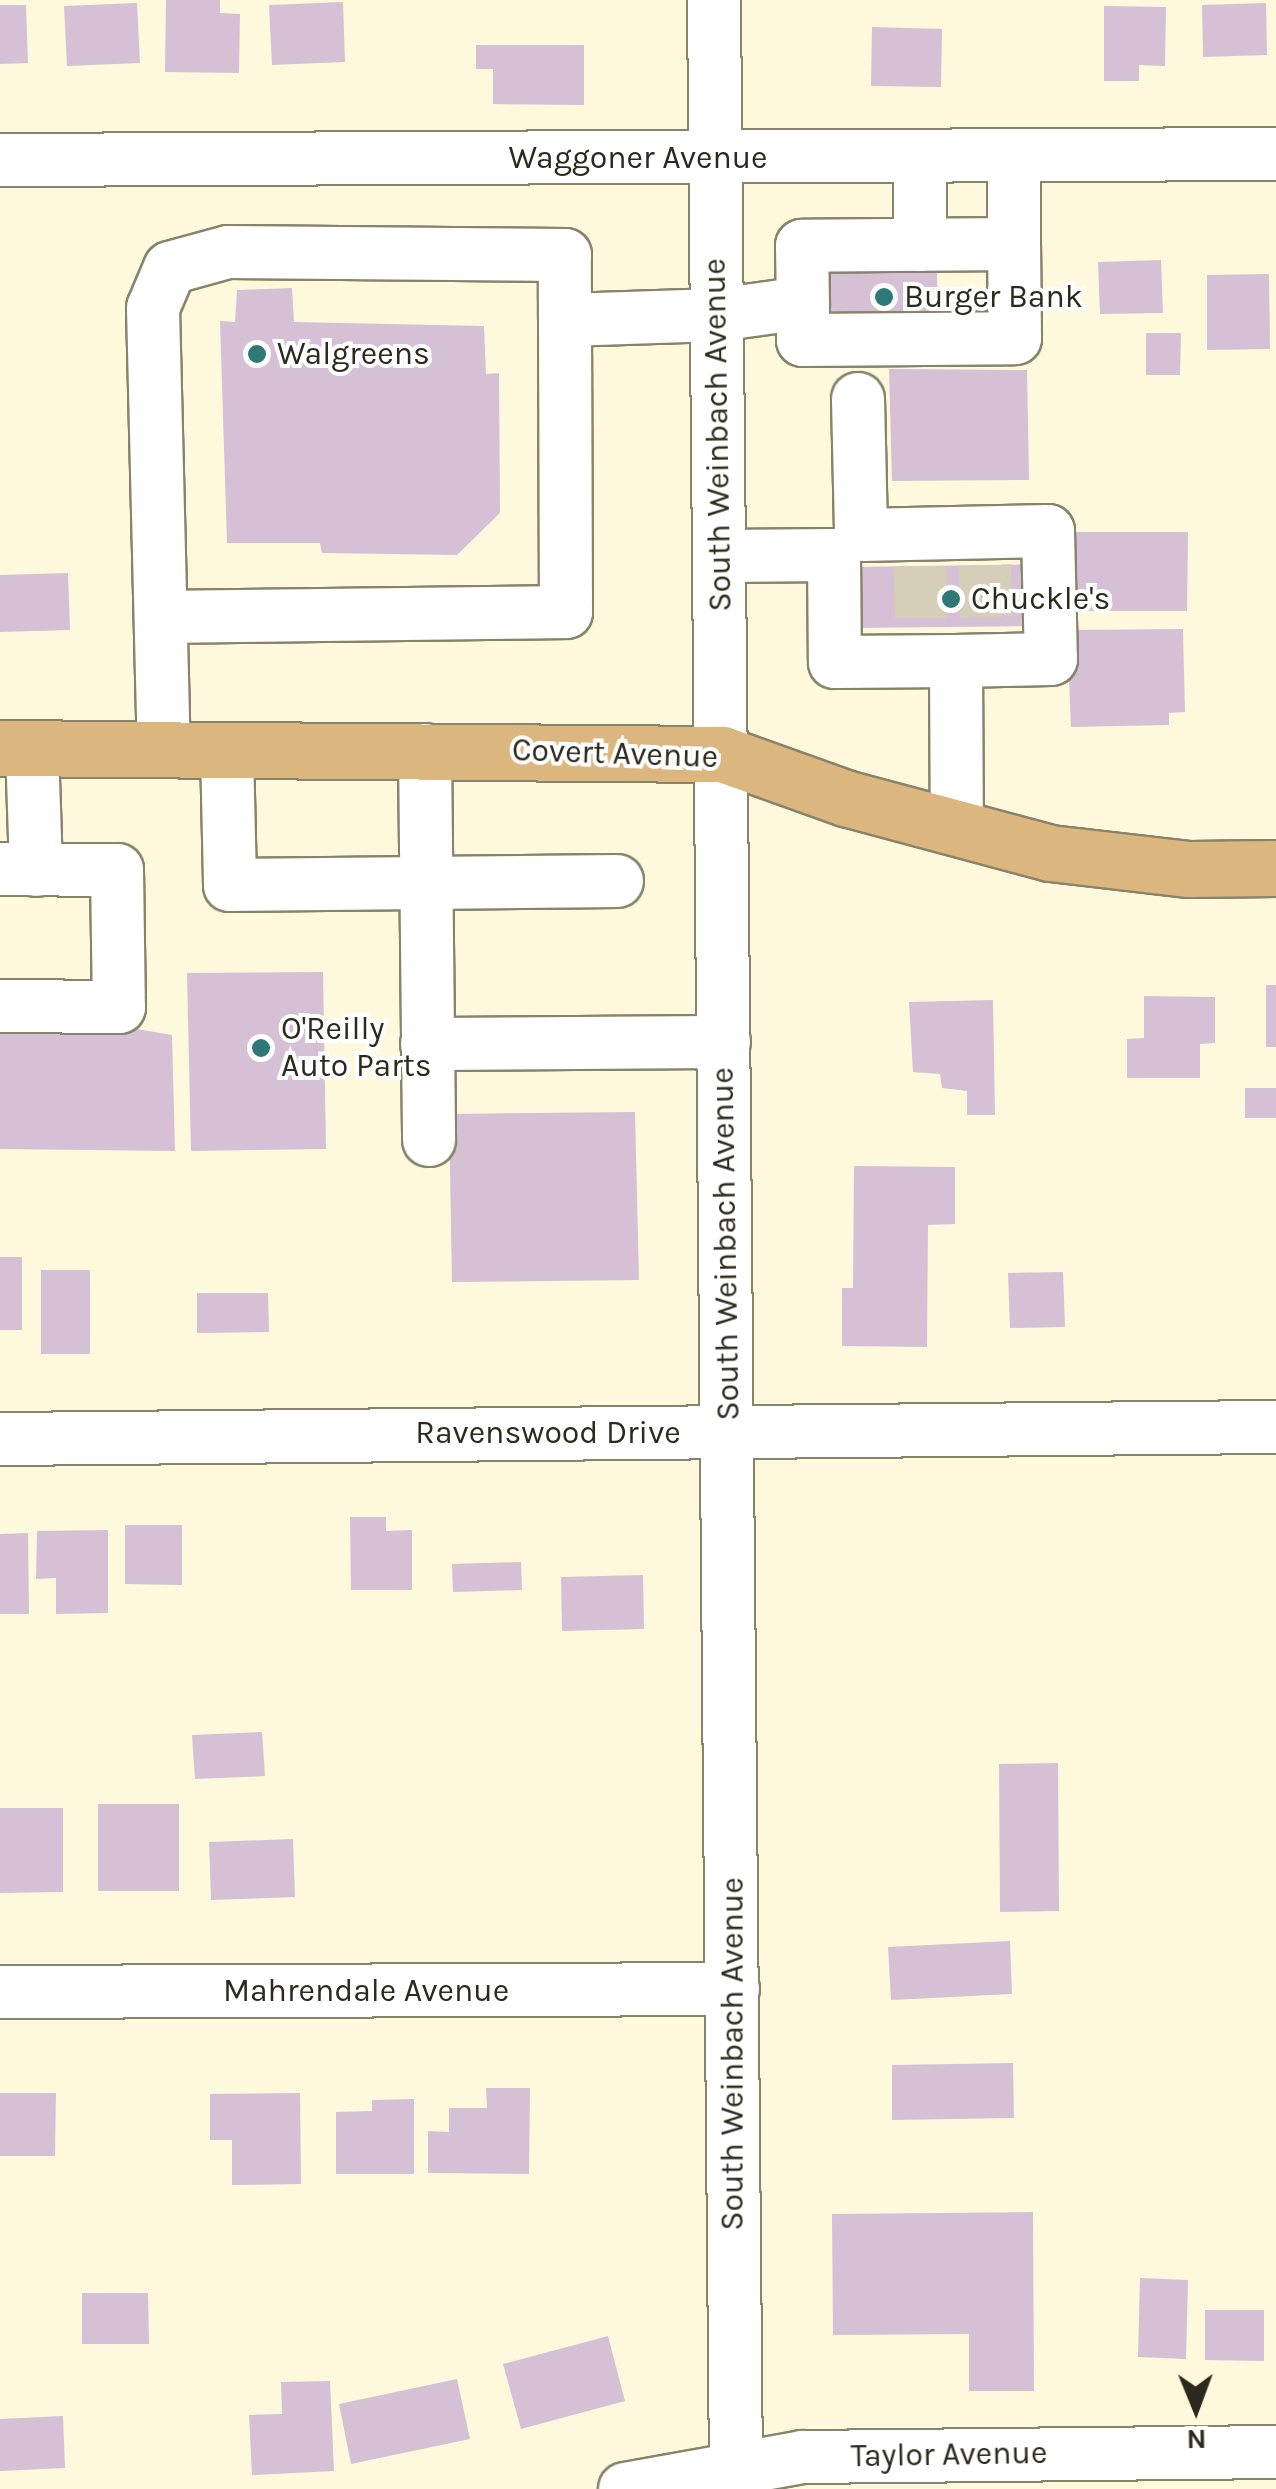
<!DOCTYPE html>
<style>
body{margin:0}
#map{position:relative;width:1276px;height:2489px;overflow:hidden;background:#fef8dc;font-family:Karla,sans-serif}
div>[style]{position:absolute}
[style*='--x']{left:calc(var(--x)*1px);top:calc(var(--y)*1px);width:calc(var(--w)*1px);rotate:calc(var(--a)*1deg)}
.building>*{inset:0;background:#d5c0d5}
.minor-tunnel>*{height:52px;margin-top:-26px;transform-origin:0;background:repeating-linear-gradient(90deg,#d4cfb6 0 52px,transparent 0 78px)}
.roads{filter:drop-shadow(2px 0 #88836a) drop-shadow(-2px 0 #88836a) drop-shadow(0 2px #88836a) drop-shadow(0 -2px #88836a)}
.minor>*{height:52px;margin:-26px;padding:0 26px;transform-origin:26px;border-radius:26px;background:#fff}
.major>*{height:55px;margin:-27.5px;padding:0 27.5px;transform-origin:27.5px;border-radius:27.5px;background:#dcb67f}
.dots>*{width:28px;height:28px;translate:-50% -50%;box-sizing:border-box;border:5px solid #fff;border-radius:50%}
span{translate:-50% -50%;white-space:nowrap;text-align:center;line-height:1.15;-webkit-text-stroke:8px #fff;paint-order:stroke}
.street-label{font-size:32px;color:#2c291f}
.poi-label{font-size:32px;color:#2c291f}
.left{translate:0 -50%;text-align:left}
.north{position:absolute;left:1146px;top:2359px;width:100px;height:100px;-webkit-text-stroke:8px #fff;paint-order:stroke;rotate:179deg;font-size:28px;font-weight:700;line-height:40px;text-align:center;color:#2c291f}
.north::after{content:'';display:block;margin:auto;width:35px;height:45px;background:#2c291f;clip-path:polygon(50% 0,100% 100%,50% 72%,0 100%)}
</style>
<div id="map">
<div class="building">
<div style="clip-path:polygon(166px 0,220px 0,220px 13px,240px 14px,239px 73px,165px 72px)"></div>
<div style="clip-path:polygon(343px 2px,345px 62px,272px 65px,269px 5px)"></div>
<div style="clip-path:polygon(137px 3px,140px 63px,67px 66px,64px 6px)"></div>
<div style="clip-path:polygon(1266px 3px,1267px 55px,1203px 57px,1202px 5px)"></div>
<div style="clip-path:polygon(0 5px,26px 5px,28px 63px,0 64px)"></div>
<div style="clip-path:polygon(1104px 6px,1166px 7px,1165px 66px,1139px 65px,1139px 81px,1104px 81px)"></div>
<div style="clip-path:polygon(872px 27px,942px 29px,941px 87px,871px 86px)"></div>
<div style="clip-path:polygon(476px 45px,584px 45px,584px 105px,493px 104px,493px 69px,476px 69px)"></div>
<div style="clip-path:polygon(1161px 260px,1163px 313px,1100px 314px,1098px 262px)"></div>
<div style="clip-path:polygon(937px 270px,938px 322px,821px 321px,822px 271px)"></div>
<div style="clip-path:polygon(1269px 274px,1270px 349px,1207px 350px,1207px 275px)"></div>
<div style="clip-path:polygon(292px 288px,294px 322px,484px 326px,486px 374px,499px 373px,500px 513px,457px 555px,322px 553px,320px 543px,227px 543px,220px 321px,235px 322px,237px 290px)"></div>
<div style="clip-path:polygon(1146px 333px,1181px 333px,1180px 375px,1146px 375px)"></div>
<div style="clip-path:polygon(889px 369px,1027px 370px,1029px 480px,892px 481px)"></div>
<div style="clip-path:polygon(1065px 532px,1188px 532px,1187px 611px,1065px 611px)"></div>
<div style="clip-path:polygon(1045px 564px,1046px 626px,854px 628px,851px 567px)"></div>
<div style="clip-path:polygon(68px 573px,70px 630px,0 632px,0 575px)"></div>
<div style="clip-path:polygon(1183px 629px,1185px 712px,1169px 713px,1169px 725px,1071px 727px,1067px 630px)"></div>
<div style="clip-path:polygon(323px 972px,326px 1149px,191px 1151px,187px 973px)"></div>
<div style="clip-path:polygon(1266px 985px,1276px 985px,1276px 1047px,1266px 1047px)"></div>
<div style="clip-path:polygon(1144px 996px,1215px 997px,1215px 1043px,1200px 1044px,1200px 1078px,1127px 1078px,1127px 1039px,1144px 1038px)"></div>
<div style="clip-path:polygon(993px 1000px,995px 1115px,967px 1115px,967px 1091px,942px 1088px,940px 1074px,913px 1072px,909px 1002px)"></div>
<div style="clip-path:polygon(72px 1018px,172px 1035px,175px 1151px,0 1149px,0 1029px)"></div>
<div style="clip-path:polygon(1245px 1088px,1276px 1088px,1276px 1118px,1245px 1118px)"></div>
<div style="clip-path:polygon(635px 1112px,639px 1280px,452px 1282px,449px 1114px)"></div>
<div style="clip-path:polygon(854px 1166px,955px 1167px,955px 1224px,928px 1225px,927px 1347px,842px 1346px,842px 1288px,853px 1288px)"></div>
<div style="clip-path:polygon(0 1257px,22px 1257px,22px 1330px,0 1330px)"></div>
<div style="clip-path:polygon(41px 1270px,90px 1270px,90px 1354px,41px 1354px)"></div>
<div style="clip-path:polygon(1063px 1272px,1065px 1327px,1010px 1328px,1008px 1273px)"></div>
<div style="clip-path:polygon(197px 1293px,268px 1293px,269px 1332px,197px 1333px)"></div>
<div style="clip-path:polygon(350px 1517px,386px 1517px,386px 1531px,412px 1530px,412px 1590px,351px 1590px)"></div>
<div style="clip-path:polygon(125px 1525px,182px 1525px,182px 1585px,125px 1584px)"></div>
<div style="clip-path:polygon(108px 1530px,108px 1613px,56px 1614px,56px 1578px,36px 1579px,37px 1531px)"></div>
<div style="clip-path:polygon(28px 1533px,29px 1614px,0 1614px,0 1534px)"></div>
<div style="clip-path:polygon(521px 1562px,522px 1590px,453px 1592px,452px 1564px)"></div>
<div style="clip-path:polygon(643px 1575px,644px 1629px,562px 1631px,561px 1577px)"></div>
<div style="clip-path:polygon(262px 1732px,265px 1776px,195px 1779px,192px 1735px)"></div>
<div style="clip-path:polygon(1058px 1763px,1059px 1911px,1000px 1912px,999px 1764px)"></div>
<div style="clip-path:polygon(98px 1804px,179px 1804px,179px 1891px,98px 1891px)"></div>
<div style="clip-path:polygon(0 1808px,63px 1808px,63px 1892px,0 1893px)"></div>
<div style="clip-path:polygon(293px 1839px,295px 1897px,211px 1900px,209px 1842px)"></div>
<div style="clip-path:polygon(1010px 1941px,1012px 1994px,891px 2000px,888px 1947px)"></div>
<div style="clip-path:polygon(1013px 2063px,1014px 2118px,892px 2120px,892px 2065px)"></div>
<div style="clip-path:polygon(486px 2088px,530px 2088px,529px 2174px,428px 2173px,428px 2131px,449px 2132px,449px 2108px,487px 2108px)"></div>
<div style="clip-path:polygon(0 2093px,56px 2093px,55px 2156px,0 2156px)"></div>
<div style="clip-path:polygon(300px 2093px,301px 2184px,232px 2185px,232px 2140px,210px 2140px,210px 2094px)"></div>
<div style="clip-path:polygon(414px 2099px,414px 2174px,336px 2174px,336px 2112px,372px 2111px,372px 2100px)"></div>
<div style="clip-path:polygon(1033px 2212px,1034px 2391px,969px 2391px,969px 2334px,833px 2335px,832px 2214px)"></div>
<div style="clip-path:polygon(1140px 2278px,1188px 2280px,1186px 2359px,1138px 2357px)"></div>
<div style="clip-path:polygon(82px 2293px,148px 2293px,149px 2344px,82px 2344px)"></div>
<div style="clip-path:polygon(1205px 2310px,1264px 2310px,1264px 2361px,1205px 2360px)"></div>
<div style="clip-path:polygon(608px 2336px,625px 2401px,521px 2429px,503px 2364px)"></div>
<div style="clip-path:polygon(457px 2379px,470px 2439px,351px 2464px,339px 2404px)"></div>
<div style="clip-path:polygon(330px 2381px,334px 2471px,252px 2475px,249px 2415px,282px 2414px,281px 2382px)"></div>
<div style="clip-path:polygon(63px 2416px,65px 2468px,0 2471px,0 2419px)"></div>
</div>
<div class="minor-tunnel">
<div style="--x:985;--y:565;--w:62;--a:88.2"></div>
<div style="--x:920;--y:566;--w:62;--a:89.1"></div>
</div>
<div class="roads">
<div class="minor">
<div style="--x:714;--y:0;--w:2489;--a:89.49"></div>
<div style="--x:0;--y:160;--w:1276;--a:-0.27"></div>
<div style="--x:1014;--y:244;--w:89;--a:-90"></div>
<div style="--x:920;--y:245;--w:89;--a:-90"></div>
<div style="--x:566;--y:320;--w:151;--a:-1.9"></div>
<div style="--x:717;--y:315;--w:87;--a:-7.9"></div>
<div style="--x:803;--y:303;--w:37;--a:90"></div>
<div style="--x:803;--y:340;--w:212;--a:-0.5"></div>
<div style="--x:1015;--y:338;--w:94;--a:-90.6"></div>
<div style="--x:1014;--y:244;--w:212;--a:179.5"></div>
<div style="--x:802;--y:246;--w:57;--a:89"></div>
<div style="--x:858;--y:399;--w:136;--a:88.7"></div>
<div style="--x:861;--y:535;--w:187;--a:-1.2"></div>
<div style="--x:1048;--y:531;--w:128;--a:88.7"></div>
<div style="--x:1051;--y:659;--w:95;--a:178.8"></div>
<div style="--x:720;--y:556;--w:114;--a:-0.5"></div>
<div style="--x:834;--y:555;--w:107;--a:89.5"></div>
<div style="--x:835;--y:662;--w:121;--a:-0.5"></div>
<div style="--x:956;--y:661;--w:167;--a:89.7"></div>
<div style="--x:162;--y:617;--w:404;--a:-0.7"></div>
<div style="--x:566;--y:612;--w:357;--a:-90.2"></div>
<div style="--x:565;--y:255;--w:337;--a:-179.5"></div>
<div style="--x:228;--y:252;--w:60;--a:164.6"></div>
<div style="--x:170;--y:268;--w:43;--a:113"></div>
<div style="--x:153;--y:308;--w:441;--a:88.6"></div>
<div style="--x:32;--y:748;--w:122;--a:88.1"></div>
<div style="--x:227;--y:750;--w:135;--a:88.7"></div>
<div style="--x:230;--y:885;--w:387;--a:-0.6"></div>
<div style="--x:425;--y:750;--w:390;--a:89.4"></div>
<div style="--x:0;--y:869;--w:117;--a:0.5"></div>
<div style="--x:117;--y:870;--w:137;--a:89.2"></div>
<div style="--x:119;--y:1007;--w:119;--a:-179.5"></div>
<div style="--x:427;--y:1044;--w:297;--a:-0.4"></div>
<div style="--x:0;--y:1439;--w:1276;--a:-0.54"></div>
<div style="--x:0;--y:1992;--w:733;--a:-0.23"></div>
<div style="--x:625;--y:2489;--w:180;--a:-10.2"></div>
<div style="--x:802;--y:2457;--w:474;--a:-0.6"></div>
</div>
<div class="major">
<div style="--x:0;--y:748;--w:722;--a:0.48"></div>
<div style="--x:722;--y:754;--w:131;--a:19.7"></div>
<div style="--x:845;--y:798;--w:212;--a:15"></div>
<div style="--x:1050;--y:853;--w:140;--a:6.6"></div>
<div style="--x:1189;--y:869;--w:87;--a:-0.7"></div>
</div>
</div>
<div class="dots">
<div style="left:884px;top:297px;background:#2e7875"></div>
<div style="left:257px;top:354px;background:#2e7875"></div>
<div style="left:951px;top:599px;background:#2e7875"></div>
<div style="left:261px;top:1048px;background:#2e7875"></div>
</div>
<div class="street-label">
<span style="left:638px;top:158px">Waggoner Avenue</span>
<span style="left:718px;top:435px;rotate:-91deg">South Weinbach Avenue</span>
<span style="left:615px;top:754px;rotate:2deg">Covert Avenue</span>
<span style="left:726px;top:1244px;rotate:-91deg">South Weinbach Avenue</span>
<span style="left:548px;top:1433px">Ravenswood Drive</span>
<span style="left:366px;top:1991px">Mahrendale Avenue</span>
<span style="left:733px;top:2054px;rotate:-90deg">South Weinbach Avenue</span>
<span style="left:949px;top:2455px;rotate:-1deg">Taylor Avenue</span>
</div>
<div class="poi-label">
<span class="left" style="left:904px;top:297px">Burger Bank</span>
<span class="left" style="left:277px;top:354px">Walgreens</span>
<span class="left" style="left:971px;top:599px">Chuckle's</span>
<span class="left" style="left:281px;top:1048px">O'Reilly<br>Auto Parts</span>
</div>
<div class="north">N</div>
</div>
